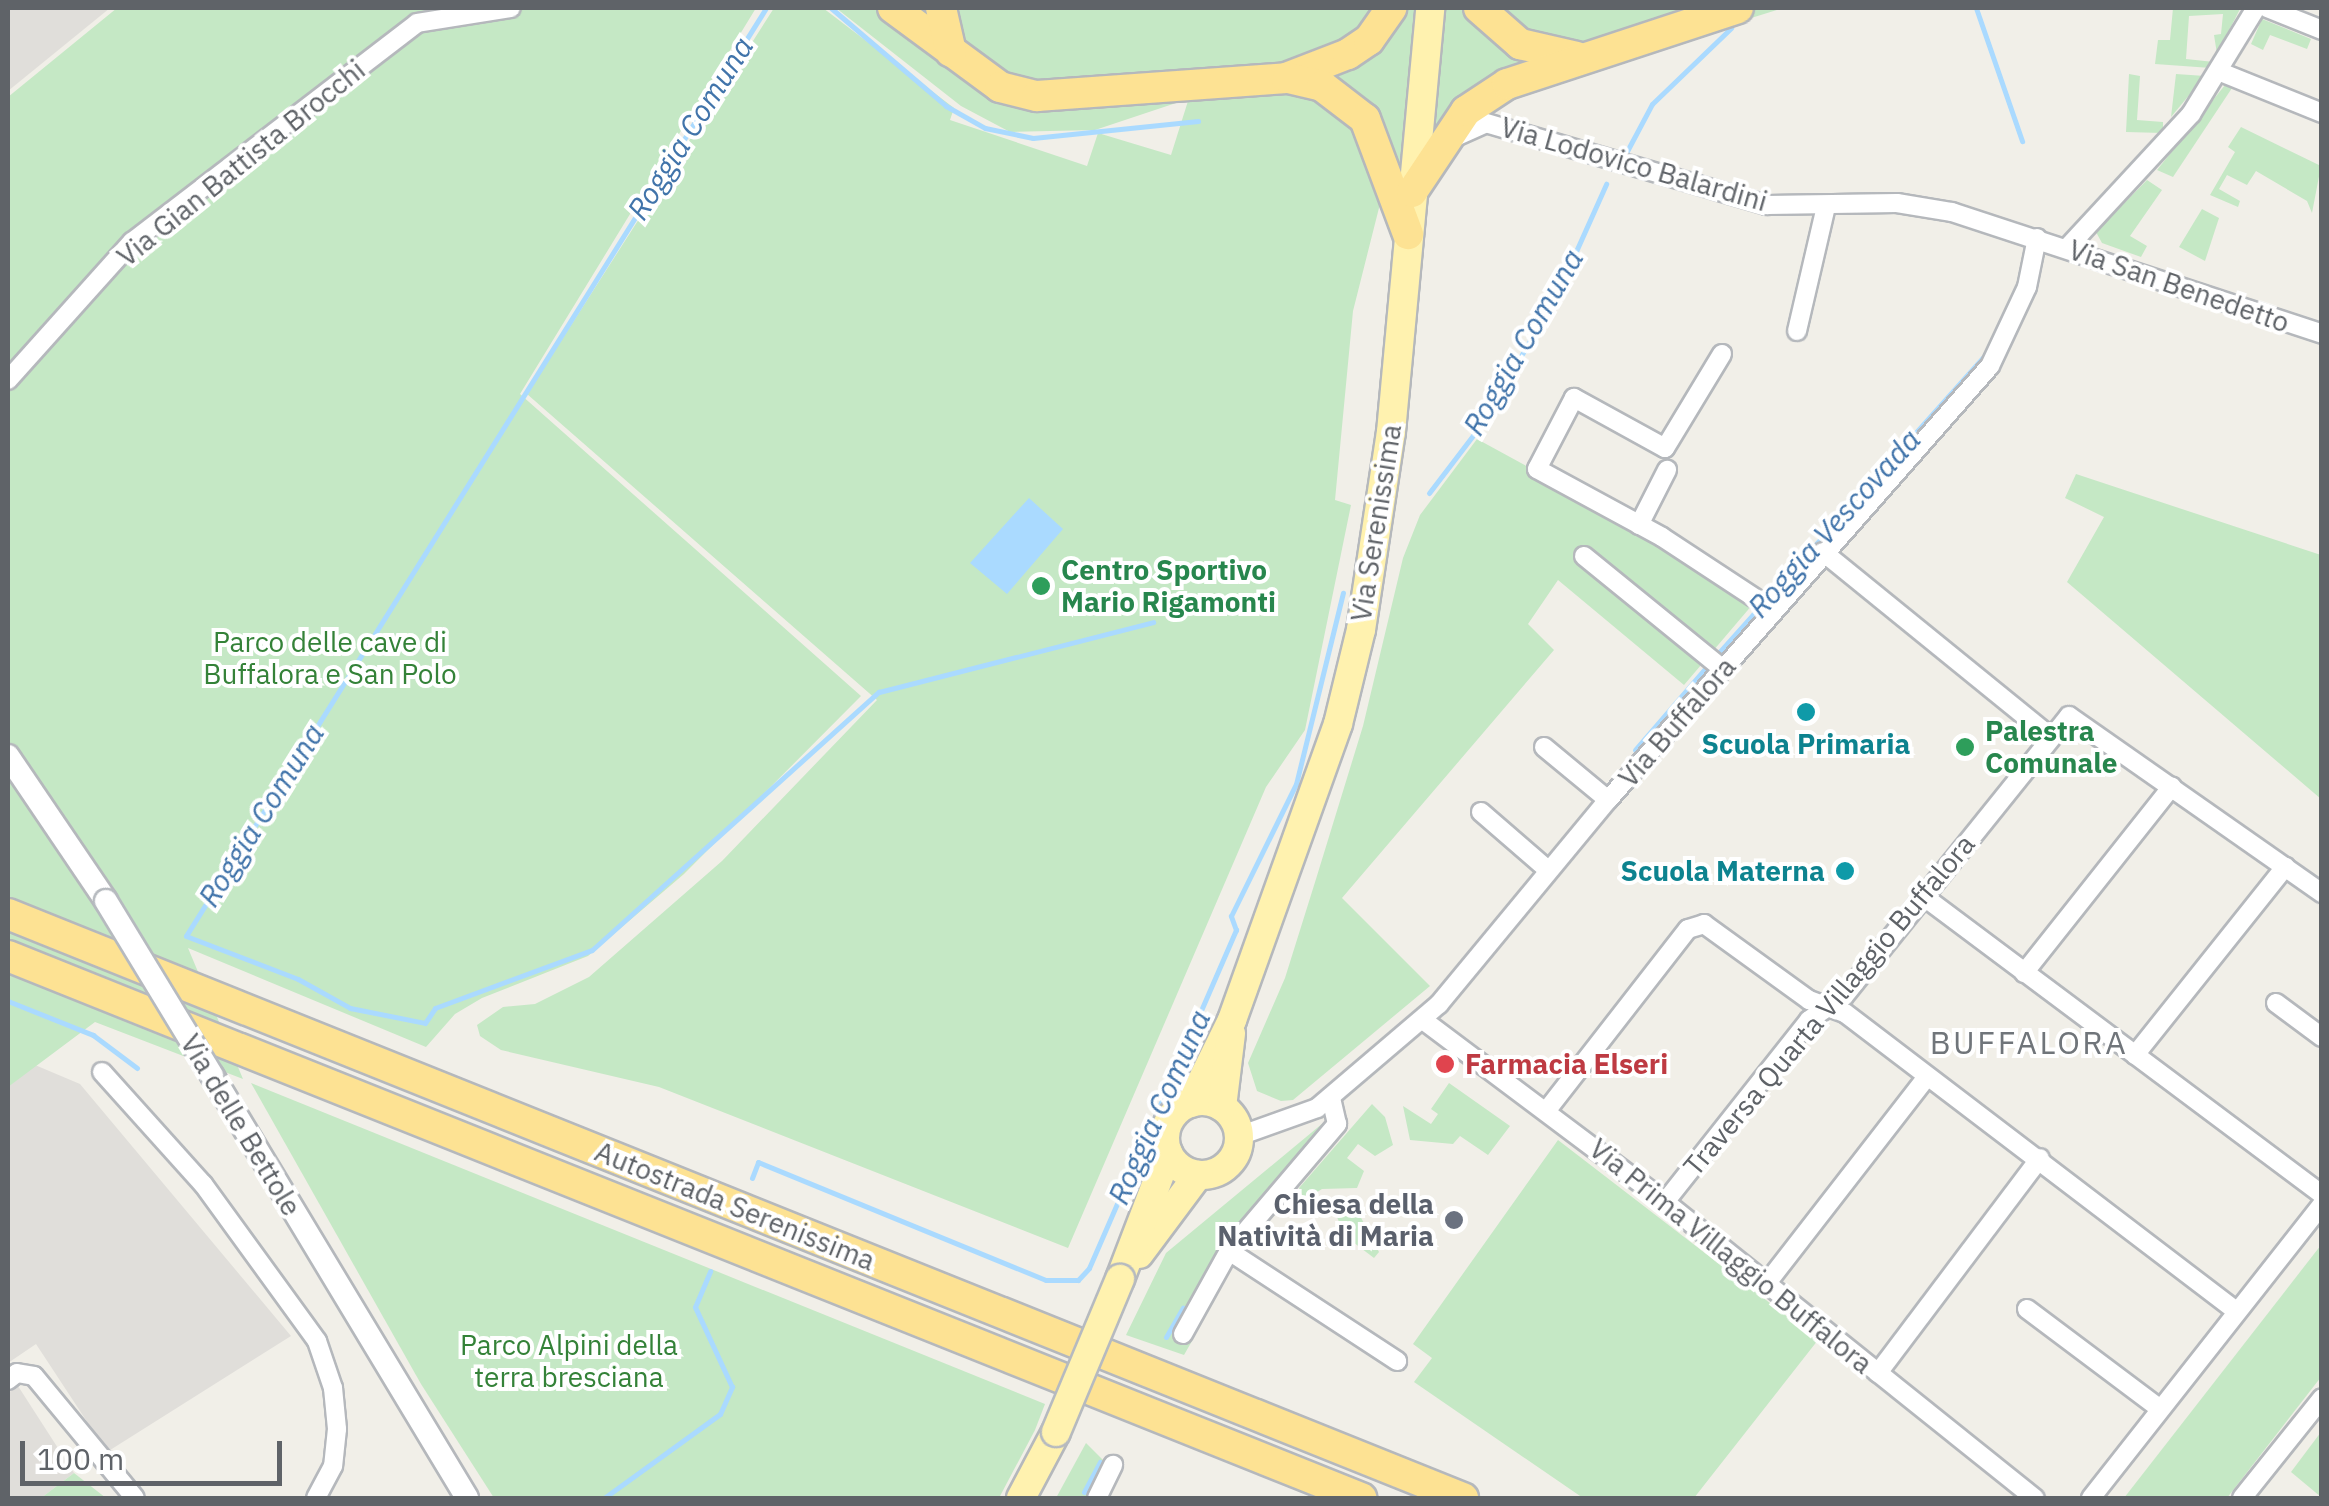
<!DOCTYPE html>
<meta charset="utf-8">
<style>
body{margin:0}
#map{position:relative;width:2329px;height:1506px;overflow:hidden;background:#f1efe8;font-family:"IBM Plex Sans",sans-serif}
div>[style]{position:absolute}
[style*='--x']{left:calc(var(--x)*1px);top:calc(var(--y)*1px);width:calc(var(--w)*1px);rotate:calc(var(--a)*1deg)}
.industrial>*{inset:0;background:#e0deda}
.green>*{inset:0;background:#c5e8c5}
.water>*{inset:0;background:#aadaff}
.stream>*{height:5px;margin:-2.5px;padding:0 2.5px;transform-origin:2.5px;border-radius:2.5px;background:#aadaff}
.roads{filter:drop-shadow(2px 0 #b5b8bc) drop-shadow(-2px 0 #b5b8bc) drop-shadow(0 2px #b5b8bc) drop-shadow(0 -2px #b5b8bc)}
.street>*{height:18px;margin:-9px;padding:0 9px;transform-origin:9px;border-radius:9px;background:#fff}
.secondary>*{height:22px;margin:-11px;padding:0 11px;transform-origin:11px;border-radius:11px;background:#fff}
.primary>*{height:28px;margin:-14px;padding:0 14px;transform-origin:14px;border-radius:14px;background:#fff2af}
.primary>.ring{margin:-14px;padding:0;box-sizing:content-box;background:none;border:28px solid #fff2af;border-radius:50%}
.highway>*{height:30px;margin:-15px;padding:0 15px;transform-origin:15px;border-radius:15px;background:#fde293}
.bridges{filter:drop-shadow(2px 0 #b6babf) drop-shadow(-2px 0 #b6babf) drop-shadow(0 2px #b6babf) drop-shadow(0 -2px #b6babf)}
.secondary-bridge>*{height:22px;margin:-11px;padding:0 11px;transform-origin:11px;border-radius:11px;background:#fff}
.primary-bridge>*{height:28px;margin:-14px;padding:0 14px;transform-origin:14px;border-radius:14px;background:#fff2af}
.dots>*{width:28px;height:28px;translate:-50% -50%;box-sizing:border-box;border:5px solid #fff;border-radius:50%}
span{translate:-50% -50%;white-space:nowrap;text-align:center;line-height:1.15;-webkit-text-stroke:8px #fff;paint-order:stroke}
.street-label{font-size:28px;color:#5f6368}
.leisure-label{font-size:28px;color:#27864d;font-weight:700}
.left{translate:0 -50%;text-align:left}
.park-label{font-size:28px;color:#348238}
.culture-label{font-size:28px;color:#0d838f;font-weight:700}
.right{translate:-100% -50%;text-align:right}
.health-label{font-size:28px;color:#be3a42;font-weight:700}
.worship-label{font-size:28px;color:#5b616d;font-weight:700}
.water-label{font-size:30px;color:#4174aa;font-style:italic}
.quarter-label{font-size:32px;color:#70757a;letter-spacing:2.5px}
.frame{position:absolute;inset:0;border:10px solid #5f6368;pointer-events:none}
.scale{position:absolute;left:20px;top:1441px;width:262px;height:45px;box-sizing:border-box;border:5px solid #5f6368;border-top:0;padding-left:12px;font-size:30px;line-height:35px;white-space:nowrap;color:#5f6368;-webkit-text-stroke:8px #fff;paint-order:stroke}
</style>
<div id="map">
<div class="industrial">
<div style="clip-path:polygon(8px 8px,110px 8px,8px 91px)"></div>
<div style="clip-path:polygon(35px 1065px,80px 1084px,291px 1336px,107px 1452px,36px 1344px,8px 1363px,8px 1086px)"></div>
<div style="clip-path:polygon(18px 1386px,74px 1473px,41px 1498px,8px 1498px,8px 1393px)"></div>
</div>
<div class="green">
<div style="clip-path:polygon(117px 8px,756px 8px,520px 394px,861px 696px,684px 874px,588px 956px,482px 998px,455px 1014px,426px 1047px,188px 948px,243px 1079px,95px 1022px,8px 1087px,8px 97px)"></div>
<div style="clip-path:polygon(774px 8px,823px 8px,954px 108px,950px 120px,1087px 166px,1098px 133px,1171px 155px,1188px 101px,1303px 92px,1353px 119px,1381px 200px,1353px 311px,1335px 500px,1351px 505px,1305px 730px,1266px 787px,1068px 1248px,659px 1087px,501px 1050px,480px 1036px,477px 1025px,503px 1007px,535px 1004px,589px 977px,722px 861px,877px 700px,527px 394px)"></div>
<div style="clip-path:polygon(836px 8px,1783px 8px,1537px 85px,1508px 100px,1400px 189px,1379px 118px,1347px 88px,1185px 100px,1095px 130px,1010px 132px,961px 106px)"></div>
<div style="clip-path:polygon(2173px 8px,2240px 9px,2217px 54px,2214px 35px,2221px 34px,2223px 14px,2189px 16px,2186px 59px,2214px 62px,2211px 68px,2155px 64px,2158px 40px,2170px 40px)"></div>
<div style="clip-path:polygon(2262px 19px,2311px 39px,2307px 49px,2270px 35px,2263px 50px,2251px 44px)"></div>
<div style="clip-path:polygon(2129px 74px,2140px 76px,2137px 120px,2163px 122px,2163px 133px,2126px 132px)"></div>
<div style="clip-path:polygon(2176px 74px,2205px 76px,2171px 117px)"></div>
<div style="clip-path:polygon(2225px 85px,2232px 88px,2173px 177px,2157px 170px)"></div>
<div style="clip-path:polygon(2241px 127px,2321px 166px,2312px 213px,2307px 201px,2256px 171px,2247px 185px,2227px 175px,2219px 189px,2240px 201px,2238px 207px,2210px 195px,2235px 152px,2228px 147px)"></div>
<div style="clip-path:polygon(2147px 180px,2162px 190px,2130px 236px,2147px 246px,2141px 257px,2102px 243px,2096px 232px)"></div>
<div style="clip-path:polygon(2202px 209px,2219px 218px,2205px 261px,2179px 247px)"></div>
<div style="clip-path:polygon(1477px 439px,1662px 540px,1753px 604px,1684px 685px,1558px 580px,1528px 624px,1554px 650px,1342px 898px,1430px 986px,1293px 1100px,1281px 1101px,1257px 1091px,1248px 1063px,1285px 978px,1316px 879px,1363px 726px,1403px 558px,1420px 515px)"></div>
<div style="clip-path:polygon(2076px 474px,2321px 555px,2321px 799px,2067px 582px,2104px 517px,2065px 498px)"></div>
<div style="clip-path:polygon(251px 1083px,1045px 1404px,1035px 1430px,999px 1498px,494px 1498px,421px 1384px)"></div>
<div style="clip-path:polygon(1449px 1083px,1510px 1126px,1488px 1155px,1460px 1136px,1453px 1144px,1410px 1140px,1403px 1106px,1431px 1124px,1438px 1114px,1431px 1109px)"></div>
<div style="clip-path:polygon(1372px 1104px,1385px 1117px,1393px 1145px,1375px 1156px,1358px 1144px,1347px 1158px,1364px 1171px,1357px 1188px,1322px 1189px,1304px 1200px,1299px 1188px)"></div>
<div style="clip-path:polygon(1323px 1123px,1220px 1247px,1172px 1332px,1192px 1341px,1184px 1355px,1126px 1335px,1166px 1253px)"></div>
<div style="clip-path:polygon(1558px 1140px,1818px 1340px,1694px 1498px,1583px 1498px,1414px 1382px,1432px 1358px,1413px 1344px)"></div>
<div style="clip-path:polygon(1334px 1210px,1357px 1210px,1379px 1252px,1374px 1258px,1345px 1236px)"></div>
<div style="clip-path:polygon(2321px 1245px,2321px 1377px,2227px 1498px,2124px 1498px)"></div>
<div style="clip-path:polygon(2321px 1432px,2321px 1497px,2291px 1472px)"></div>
<div style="clip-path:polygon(1086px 1443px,1105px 1462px,1086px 1498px,1056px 1498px)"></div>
<div style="clip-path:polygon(74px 1473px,106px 1498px,41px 1498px)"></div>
</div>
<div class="water">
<div style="clip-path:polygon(1029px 498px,1063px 529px,1007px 594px,970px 563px)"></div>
</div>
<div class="stream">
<div style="--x:766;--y:8;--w:1094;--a:122.01"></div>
<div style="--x:186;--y:936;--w:120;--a:21"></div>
<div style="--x:298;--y:979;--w:60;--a:29.1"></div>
<div style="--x:350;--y:1008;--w:76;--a:11.3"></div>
<div style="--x:425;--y:1023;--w:18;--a:-56"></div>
<div style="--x:435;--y:1008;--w:167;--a:-20.3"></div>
<div style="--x:592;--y:950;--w:386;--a:-42"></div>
<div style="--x:879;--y:692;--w:283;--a:-14.3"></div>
<div style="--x:831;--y:8;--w:151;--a:40.4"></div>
<div style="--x:946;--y:106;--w:45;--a:29.4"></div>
<div style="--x:985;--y:128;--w:49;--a:11.8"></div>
<div style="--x:1033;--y:138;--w:166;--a:-5.9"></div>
<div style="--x:1976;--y:8;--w:141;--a:70.9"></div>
<div style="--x:1626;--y:153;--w:55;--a:-62"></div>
<div style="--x:1652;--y:104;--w:110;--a:-43.9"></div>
<div style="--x:1429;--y:493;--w:84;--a:-52.7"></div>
<div style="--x:1480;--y:426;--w:151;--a:-59.7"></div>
<div style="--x:1556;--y:296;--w:123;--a:-65.9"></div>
<div style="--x:1715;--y:657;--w:414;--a:-48.2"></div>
<div style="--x:1635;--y:750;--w:112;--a:-49.3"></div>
<div style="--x:8;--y:1001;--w:92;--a:21.8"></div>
<div style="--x:93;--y:1035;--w:55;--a:36.9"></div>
<div style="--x:752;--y:1178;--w:17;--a:-69"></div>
<div style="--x:758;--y:1162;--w:311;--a:22.3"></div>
<div style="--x:1046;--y:1280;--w:32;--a:0"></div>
<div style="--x:1078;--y:1280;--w:16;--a:-47"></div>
<div style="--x:1089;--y:1268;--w:369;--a:-66.5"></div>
<div style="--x:1236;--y:930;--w:15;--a:-110"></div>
<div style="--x:1231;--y:916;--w:147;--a:-63.8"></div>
<div style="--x:1296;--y:784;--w:197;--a:-76.2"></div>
<div style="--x:1166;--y:1337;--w:34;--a:-60"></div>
<div style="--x:1084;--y:1492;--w:34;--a:-62"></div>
<div style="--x:604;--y:1498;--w:143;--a:-35.9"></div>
<div style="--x:720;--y:1414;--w:30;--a:-66"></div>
<div style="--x:732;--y:1387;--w:88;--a:-114.8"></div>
<div style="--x:695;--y:1307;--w:39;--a:-67"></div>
</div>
<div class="roads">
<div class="street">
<div style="--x:2267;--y:8;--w:59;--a:21.8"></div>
<div style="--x:2218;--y:71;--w:112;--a:22"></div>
<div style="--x:1453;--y:138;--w:36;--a:-24"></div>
<div style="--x:1486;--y:123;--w:293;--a:16.3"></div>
<div style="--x:1767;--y:205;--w:130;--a:-0.9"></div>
<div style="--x:1897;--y:203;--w:56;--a:9.3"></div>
<div style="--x:1952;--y:212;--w:390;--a:18.2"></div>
<div style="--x:2067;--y:248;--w:183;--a:-47.2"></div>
<div style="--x:2191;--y:114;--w:124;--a:-58.5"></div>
<div style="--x:1797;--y:331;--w:128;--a:-76.9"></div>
<div style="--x:1722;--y:354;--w:110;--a:121.2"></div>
<div style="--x:1665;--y:448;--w:104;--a:-151.2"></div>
<div style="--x:1574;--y:398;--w:80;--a:117.5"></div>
<div style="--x:1537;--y:469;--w:142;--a:28.5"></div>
<div style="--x:1662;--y:537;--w:133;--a:33.3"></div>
<div style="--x:8;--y:380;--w:186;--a:-48.1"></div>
<div style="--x:132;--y:242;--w:359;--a:-37.5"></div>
<div style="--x:417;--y:23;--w:95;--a:-9.1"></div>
<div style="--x:1639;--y:525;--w:62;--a:-63"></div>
<div style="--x:1823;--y:552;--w:294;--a:39.1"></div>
<div style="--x:1584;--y:556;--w:179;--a:39.1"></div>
<div style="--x:1544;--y:747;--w:83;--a:39.6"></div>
<div style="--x:1481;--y:812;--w:89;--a:40.9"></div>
<div style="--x:1923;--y:896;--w:499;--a:36.8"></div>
<div style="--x:2024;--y:973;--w:238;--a:-51.6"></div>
<div style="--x:2276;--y:1003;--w:57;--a:36.5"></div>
<div style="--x:1423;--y:1020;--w:303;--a:36.9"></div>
<div style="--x:1665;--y:1202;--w:474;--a:38.7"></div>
<div style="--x:2135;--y:1055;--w:241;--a:-51.4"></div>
<div style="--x:102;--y:1072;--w:151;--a:48"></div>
<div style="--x:203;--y:1184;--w:194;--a:54"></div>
<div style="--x:317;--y:1341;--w:50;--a:71.2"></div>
<div style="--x:333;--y:1388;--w:41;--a:84.4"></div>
<div style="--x:337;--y:1429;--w:37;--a:96"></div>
<div style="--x:333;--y:1466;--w:36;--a:118"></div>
<div style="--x:1547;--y:1110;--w:229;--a:-52.1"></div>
<div style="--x:1688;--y:929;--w:17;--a:-17"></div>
<div style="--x:1704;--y:924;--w:130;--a:35.9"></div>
<div style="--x:1809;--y:1000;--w:38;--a:20"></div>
<div style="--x:1845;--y:1013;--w:492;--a:37.3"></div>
<div style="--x:1239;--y:1136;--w:83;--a:-19.7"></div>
<div style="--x:1317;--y:1108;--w:160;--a:-40.4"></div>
<div style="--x:1439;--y:1004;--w:265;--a:-50.4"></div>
<div style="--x:1608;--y:800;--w:578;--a:-48.65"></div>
<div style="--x:1990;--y:366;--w:87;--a:-64.9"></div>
<div style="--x:2027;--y:287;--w:50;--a:-78.5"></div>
<div style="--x:1665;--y:1202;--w:232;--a:-51.6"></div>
<div style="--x:1809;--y:1020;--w:42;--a:-34.4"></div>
<div style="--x:1844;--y:996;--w:359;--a:-51.2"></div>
<div style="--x:2069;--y:716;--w:309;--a:35"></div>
<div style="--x:1229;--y:1251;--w:201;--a:33.2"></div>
<div style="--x:1767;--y:1283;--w:261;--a:-52.2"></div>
<div style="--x:2027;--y:1309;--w:165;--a:36.9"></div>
<div style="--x:1183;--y:1334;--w:95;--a:-61"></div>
<div style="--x:1229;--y:1251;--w:167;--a:-49.6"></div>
<div style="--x:1337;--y:1124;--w:28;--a:-103"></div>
<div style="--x:1878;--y:1373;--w:269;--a:-53"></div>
<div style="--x:8;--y:1380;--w:11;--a:-38"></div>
<div style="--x:17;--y:1373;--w:17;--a:10"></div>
<div style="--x:34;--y:1376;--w:158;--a:50.4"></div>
<div style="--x:1097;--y:1498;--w:37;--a:-64"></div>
<div style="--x:2091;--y:1498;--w:374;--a:-51.8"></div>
<div style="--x:2242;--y:1498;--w:128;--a:-51.3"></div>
</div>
<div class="secondary">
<div style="--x:8;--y:756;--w:175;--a:55.9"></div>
<div style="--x:212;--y:1075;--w:494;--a:58.9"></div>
</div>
<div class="primary">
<div class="ring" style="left:1165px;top:1101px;width:46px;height:46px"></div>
<div style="--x:1191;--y:1103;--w:93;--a:-63.7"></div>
<div style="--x:1232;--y:1020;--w:314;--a:-70.3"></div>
<div style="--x:1338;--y:724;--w:97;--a:-76.3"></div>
<div style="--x:1361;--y:630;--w:200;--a:-81.4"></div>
<div style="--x:1391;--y:432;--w:426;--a:-84.7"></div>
<div style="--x:1222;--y:1107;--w:74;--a:-83"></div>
<div style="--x:1139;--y:1254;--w:99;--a:-53.2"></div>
<div style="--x:1120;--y:1279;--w:135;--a:-69.1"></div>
<div style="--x:1021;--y:1498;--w:75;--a:-62.1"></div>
</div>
<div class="highway">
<div style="--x:893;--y:8;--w:133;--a:36.4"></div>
<div style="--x:1000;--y:87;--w:38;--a:14"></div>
<div style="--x:1037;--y:96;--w:250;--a:-4.1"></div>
<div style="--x:1286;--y:78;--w:66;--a:-21.2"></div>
<div style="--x:1348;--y:54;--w:25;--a:-34"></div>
<div style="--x:1369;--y:40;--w:39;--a:-55"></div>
<div style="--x:941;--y:8;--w:45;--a:77.2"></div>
<div style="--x:1479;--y:8;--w:55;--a:41.3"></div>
<div style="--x:1520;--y:44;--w:58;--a:12.8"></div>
<div style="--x:1288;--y:78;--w:35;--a:13"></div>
<div style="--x:1322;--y:86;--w:54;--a:37.5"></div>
<div style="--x:1365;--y:119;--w:123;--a:69.5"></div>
<div style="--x:1412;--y:192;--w:97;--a:-56.3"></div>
<div style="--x:1466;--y:111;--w:49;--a:-33.4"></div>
<div style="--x:1507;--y:84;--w:243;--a:-18.2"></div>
<div style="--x:8;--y:914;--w:1568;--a:21.87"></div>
<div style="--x:8;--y:956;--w:1458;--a:21.83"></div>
</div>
</div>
<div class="bridges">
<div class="secondary-bridge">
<div style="--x:106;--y:901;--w:204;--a:58.7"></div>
</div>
<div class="primary-bridge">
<div style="--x:1056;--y:1432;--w:166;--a:-67.3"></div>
</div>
</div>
<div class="dots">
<div style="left:1041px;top:586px;background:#2e9e5b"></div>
<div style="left:1806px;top:712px;background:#0f9aa8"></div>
<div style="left:1965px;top:747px;background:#2e9e5b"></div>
<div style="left:1845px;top:871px;background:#0f9aa8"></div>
<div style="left:1445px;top:1064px;background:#e0444e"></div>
<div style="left:1454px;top:1220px;background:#6b7280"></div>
</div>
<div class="street-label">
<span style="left:241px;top:163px;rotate:-39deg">Via Gian Battista Brocchi</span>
<span style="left:1634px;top:164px;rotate:16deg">Via Lodovico Balardini</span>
<span style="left:2179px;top:286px;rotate:19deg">Via San Benedetto</span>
<span style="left:1376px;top:523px;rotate:-81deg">Via Serenissima</span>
<span style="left:1677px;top:722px;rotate:-49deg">Via Buffalora</span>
<span style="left:1829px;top:1005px;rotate:-50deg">Traversa Quarta Villaggio Buffalora</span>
<span style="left:241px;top:1125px;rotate:59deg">Via delle Bettole</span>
<span style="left:735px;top:1206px;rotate:22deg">Autostrada Serenissima</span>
<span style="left:1731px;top:1256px;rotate:39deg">Via Prima Villaggio Buffalora</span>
</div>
<div class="leisure-label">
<span class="left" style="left:1061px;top:586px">Centro Sportivo<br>Mario Rigamonti</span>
<span class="left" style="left:1985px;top:747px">Palestra<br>Comunale</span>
</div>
<div class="park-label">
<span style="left:330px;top:658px">Parco delle cave di<br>Buffalora e San Polo</span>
<span style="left:569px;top:1361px">Parco Alpini della<br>terra bresciana</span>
</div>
<div class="culture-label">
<span style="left:1806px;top:744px">Scuola Primaria</span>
<span class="right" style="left:1825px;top:871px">Scuola Materna</span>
</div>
<div class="health-label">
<span class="left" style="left:1465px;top:1064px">Farmacia Elseri</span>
</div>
<div class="worship-label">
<span class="right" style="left:1434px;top:1220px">Chiesa della<br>Natività di Maria</span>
</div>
<div class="water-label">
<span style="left:690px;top:128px;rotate:-58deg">Roggia Comuna</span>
<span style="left:1523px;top:342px;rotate:-60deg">Roggia Comuna</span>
<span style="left:1834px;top:523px;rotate:-48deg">Roggia Vescovada</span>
<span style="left:261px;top:815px;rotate:-58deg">Roggia Comuna</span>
<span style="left:1159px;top:1107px;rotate:-66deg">Roggia Comuna</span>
</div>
<div class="quarter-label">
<span style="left:2029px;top:1042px">BUFFALORA</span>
</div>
<div class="frame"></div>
<div class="scale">100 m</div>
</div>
